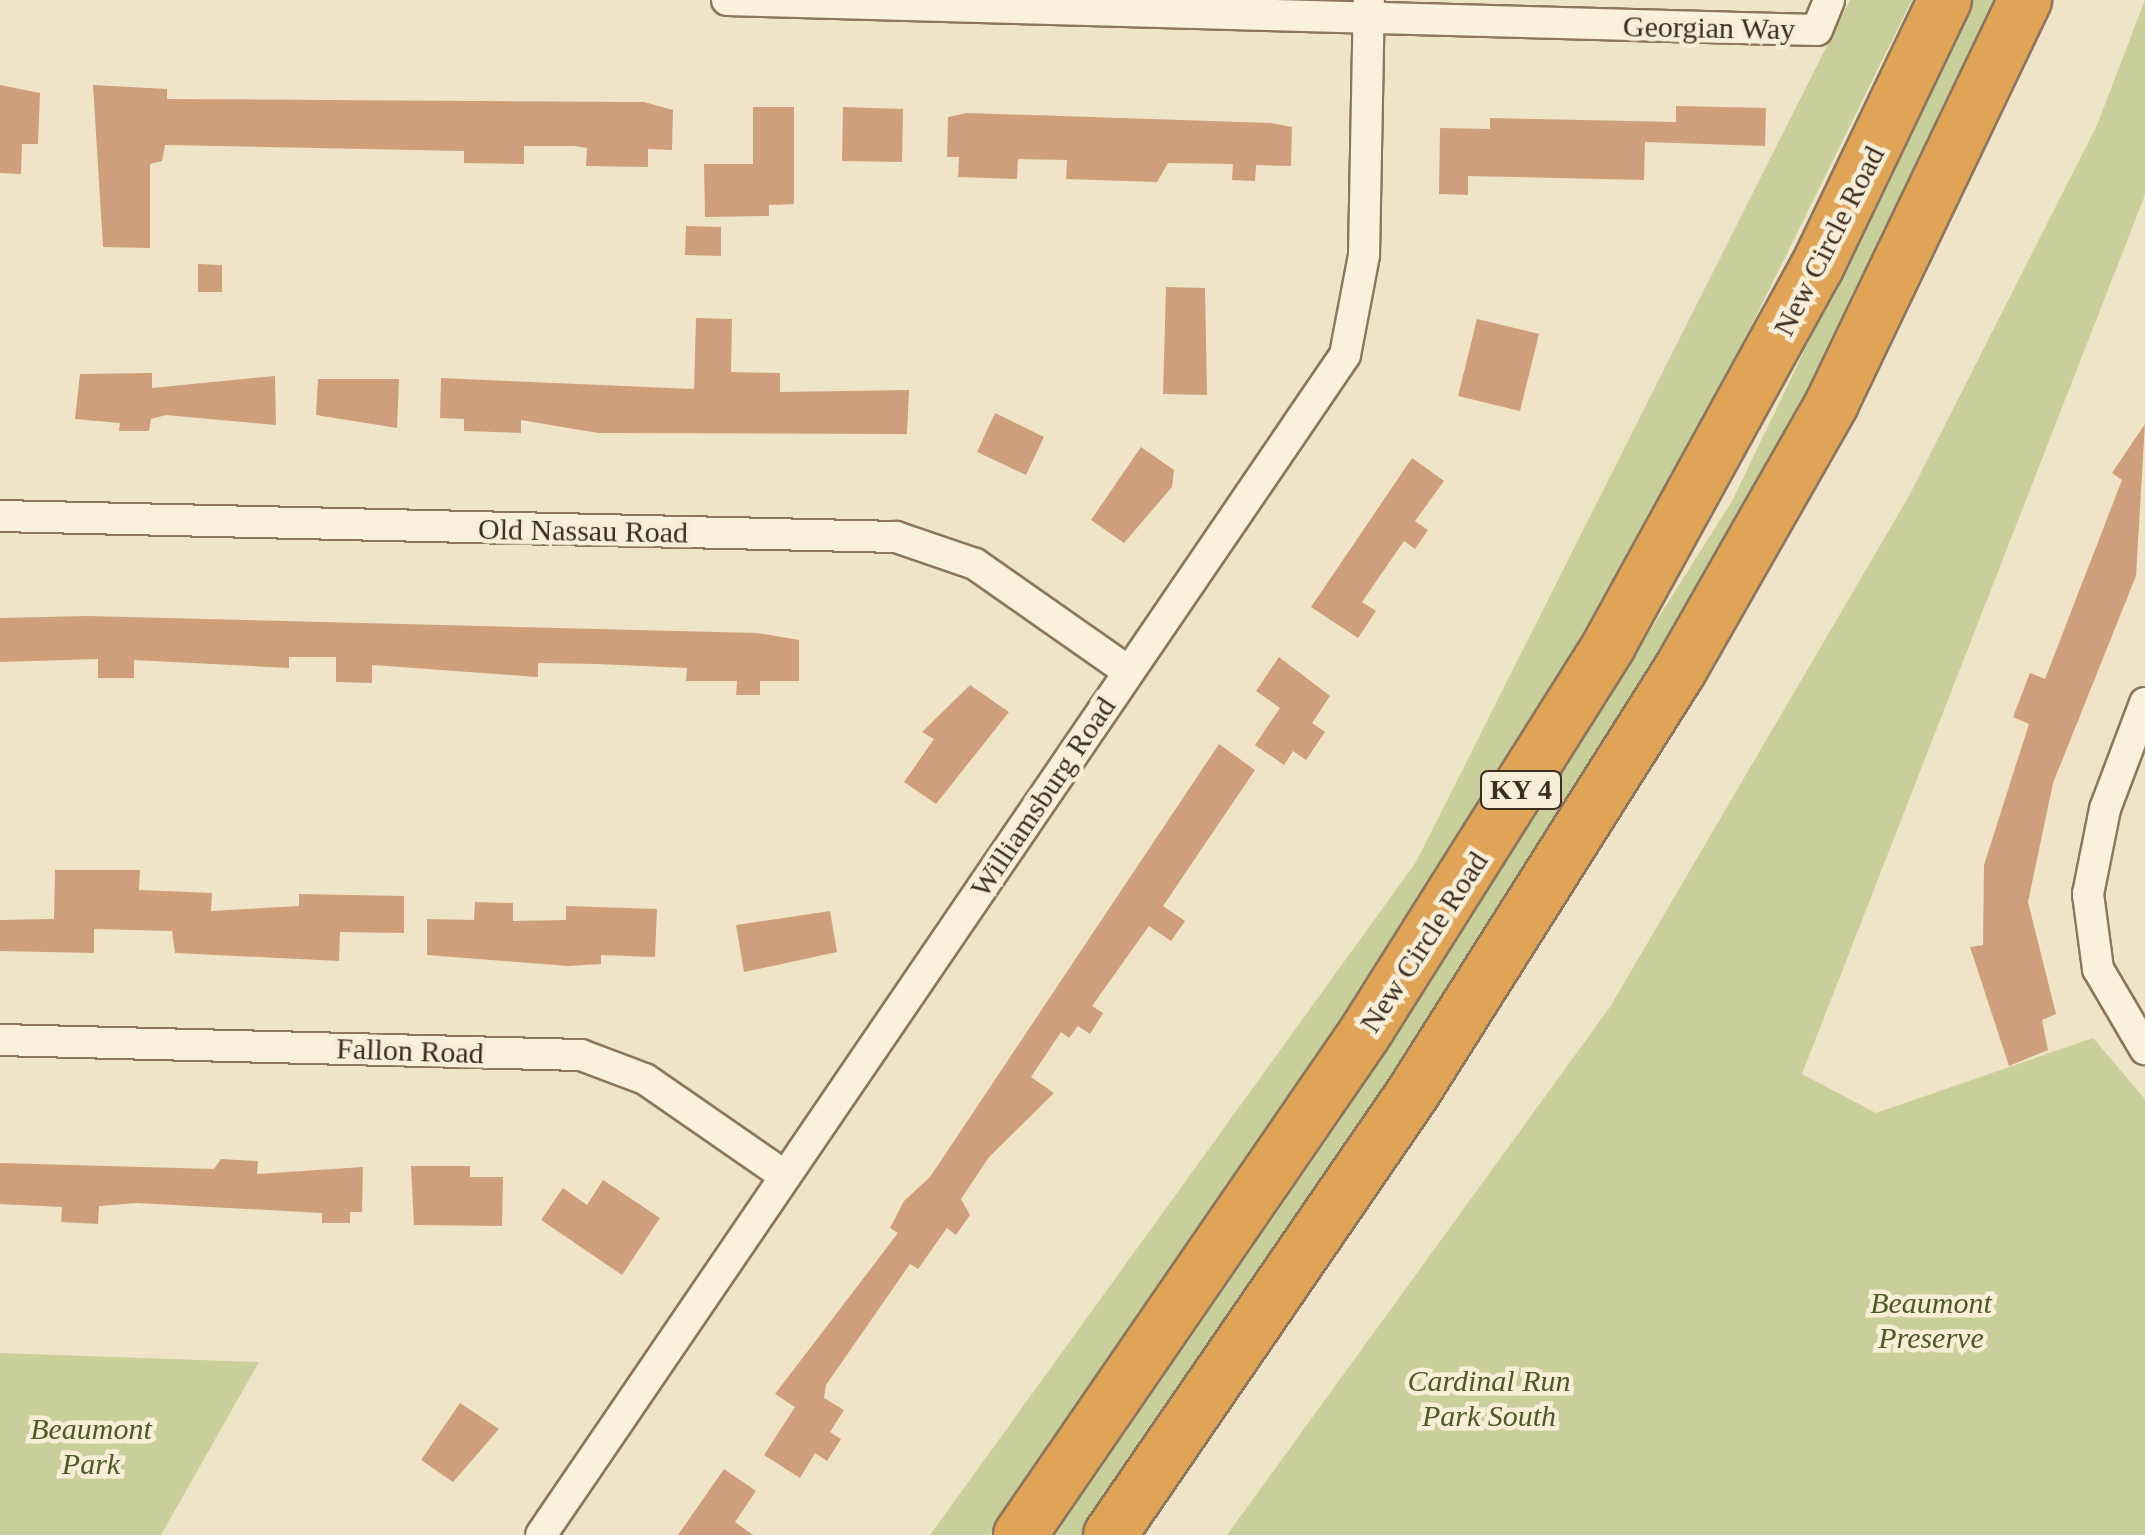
<!DOCTYPE html>
<style>
body{margin:0}
#map{position:relative;width:2145px;height:1535px;overflow:hidden;background:#f0e4c8;font-family:"Times New Roman",serif}
div>[style]{position:absolute}
[style*='--x']{left:calc(var(--x)*1px);top:calc(var(--y)*1px);width:calc(var(--w)*1px);rotate:calc(var(--a)*1deg)}
.green>*{inset:0;background:#c9cf9b}
.building>*{inset:0;background:#cf9f7d}
.roads{filter:drop-shadow(2px 0 #8d765c) drop-shadow(-2px 0 #8d765c) drop-shadow(0 2px #8d765c) drop-shadow(0 -2px #8d765c)}
.street>*{height:30px;margin:-15px;padding:0 15px;transform-origin:15px;border-radius:15px;background:#faf1dc}
.highway>*{height:52px;margin:-26px;padding:0 26px;transform-origin:26px;border-radius:26px;background:#e0a458}
span{translate:-50% -50%;white-space:nowrap;text-align:center;line-height:1.15;-webkit-text-stroke:9px #f7eed8;paint-order:stroke}
.shield-label span{padding:2px 8px;background:#f7eed8;border:2px solid;border-radius:8px;-webkit-text-stroke-width:0}
.shield-label{font-size:28px;color:#3d2e20;font-weight:700}
.street-label{font-size:30px;color:#3d2e20}
.park-label{font-size:30px;color:#4d5a26;font-style:italic}
</style>
<div id="map">
<div class="green">
<div style="clip-path:polygon(1850px 0,1912px 0,1691px 448px,1440px 877px,991px 1535px,930px 1535px,1416px 862px)"></div>
<div style="clip-path:polygon(1973px 0,2004px 0,1753px 513px,1465px 985px,1091px 1535px,1055px 1535px,1344px 1115px,1732px 501px)"></div>
<div style="clip-path:polygon(2145px 0,2145px 195px,1802px 1074px,1876px 1113px,2093px 1038px,2145px 1099px,2145px 1535px,1227px 1535px,1610px 1007px,1909px 496px,2097px 125px)"></div>
<div style="clip-path:polygon(0 1353px,259px 1362px,161px 1535px,0 1535px)"></div>
</div>
<div class="building">
<div style="clip-path:polygon(0 85px,40px 93px,38px 144px,22px 144px,21px 174px,0 173px)"></div>
<div style="clip-path:polygon(93px 85px,167px 89px,167px 99px,644px 102px,673px 110px,672px 150px,648px 149px,648px 167px,586px 166px,587px 148px,575px 146px,524px 146px,524px 164px,464px 163px,464px 151px,165px 145px,162px 161px,150px 164px,150px 248px,103px 247px)"></div>
<div style="clip-path:polygon(1676px 106px,1766px 108px,1765px 146px,1645px 142px,1644px 180px,1468px 176px,1468px 195px,1439px 194px,1440px 128px,1490px 129px,1490px 118px,1676px 122px)"></div>
<div style="clip-path:polygon(753px 107px,794px 107px,794px 204px,769px 205px,769px 216px,705px 217px,704px 164px,753px 164px)"></div>
<div style="clip-path:polygon(843px 107px,903px 109px,902px 162px,842px 161px)"></div>
<div style="clip-path:polygon(967px 113px,1271px 123px,1292px 127px,1291px 166px,1256px 165px,1255px 181px,1232px 180px,1233px 164px,1168px 163px,1157px 182px,1066px 179px,1067px 160px,1018px 159px,1017px 179px,958px 177px,959px 157px,947px 157px,948px 117px)"></div>
<div style="clip-path:polygon(686px 226px,721px 227px,721px 256px,685px 255px)"></div>
<div style="clip-path:polygon(198px 264px,222px 265px,222px 292px,198px 292px)"></div>
<div style="clip-path:polygon(1166px 287px,1205px 288px,1207px 395px,1163px 394px)"></div>
<div style="clip-path:polygon(696px 318px,732px 319px,731px 372px,780px 373px,780px 392px,909px 390px,907px 434px,598px 433px,521px 420px,521px 433px,464px 431px,464px 419px,440px 418px,441px 378px,694px 389px)"></div>
<div style="clip-path:polygon(1477px 319px,1539px 334px,1520px 411px,1458px 396px)"></div>
<div style="clip-path:polygon(152px 373px,152px 388px,275px 376px,276px 425px,166px 415px,151px 419px,149px 431px,119px 431px,120px 423px,75px 419px,80px 374px)"></div>
<div style="clip-path:polygon(318px 379px,399px 379px,397px 428px,316px 415px)"></div>
<div style="clip-path:polygon(995px 413px,1044px 437px,1026px 475px,977px 452px)"></div>
<div style="clip-path:polygon(2145px 424px,2136px 576px,2053px 783px,2028px 902px,2056px 1014px,2042px 1020px,2048px 1050px,2009px 1066px,1970px 947px,1983px 945px,1984px 865px,2029px 724px,2013px 717px,2030px 673px,2045px 679px,2122px 480px,2112px 473px)"></div>
<div style="clip-path:polygon(1141px 447px,1174px 470px,1172px 487px,1124px 543px,1091px 520px)"></div>
<div style="clip-path:polygon(1412px 458px,1444px 481px,1415px 521px,1428px 530px,1415px 549px,1404px 541px,1362px 602px,1376px 611px,1358px 638px,1311px 607px)"></div>
<div style="clip-path:polygon(88px 616px,757px 633px,799px 640px,799px 681px,760px 681px,760px 695px,736px 695px,737px 681px,686px 681px,687px 668px,597px 664px,538px 663px,538px 677px,372px 665px,372px 683px,336px 682px,336px 657px,289px 657px,289px 668px,134px 660px,134px 678px,98px 678px,98px 659px,0 662px,0 618px)"></div>
<div style="clip-path:polygon(1279px 657px,1330px 696px,1312px 723px,1325px 732px,1306px 760px,1293px 751px,1284px 765px,1255px 745px,1280px 708px,1256px 691px)"></div>
<div style="clip-path:polygon(970px 685px,1009px 712px,936px 804px,904px 782px,934px 739px,922px 732px)"></div>
<div style="clip-path:polygon(1219px 744px,1255px 770px,1163px 906px,1185px 921px,1171px 941px,1149px 926px,1092px 1006px,1103px 1013px,1090px 1034px,1078px 1026px,1069px 1038px,1061px 1032px,1031px 1077px,1054px 1093px,989px 1157px,961px 1199px,970px 1215px,956px 1235px,947px 1228px,918px 1269px,910px 1264px,826px 1385px,824px 1398px,844px 1410px,830px 1432px,841px 1439px,827px 1461px,815px 1453px,800px 1478px,764px 1455px,795px 1407px,775px 1394px,898px 1233px,890px 1228px,904px 1201px,930px 1177px)"></div>
<div style="clip-path:polygon(55px 870px,140px 870px,139px 890px,212px 893px,211px 911px,299px 906px,299px 894px,404px 896px,404px 933px,340px 932px,339px 961px,175px 953px,172px 931px,94px 929px,94px 953px,0 951px,0 920px,54px 919px)"></div>
<div style="clip-path:polygon(475px 902px,513px 903px,513px 921px,566px 920px,566px 906px,657px 909px,655px 957px,601px 955px,601px 964px,568px 966px,427px 955px,427px 919px,474px 920px)"></div>
<div style="clip-path:polygon(830px 911px,837px 952px,744px 972px,736px 925px)"></div>
<div style="clip-path:polygon(221px 1159px,258px 1161px,257px 1174px,363px 1167px,362px 1212px,350px 1212px,350px 1223px,322px 1223px,322px 1213px,137px 1203px,99px 1206px,98px 1224px,61px 1222px,62px 1207px,0 1204px,0 1163px,214px 1169px)"></div>
<div style="clip-path:polygon(411px 1166px,470px 1166px,470px 1177px,503px 1177px,502px 1226px,414px 1225px)"></div>
<div style="clip-path:polygon(603px 1180px,660px 1218px,622px 1275px,541px 1220px,563px 1188px,587px 1205px)"></div>
<div style="clip-path:polygon(460px 1403px,499px 1429px,453px 1482px,421px 1460px)"></div>
<div style="clip-path:polygon(724px 1469px,756px 1491px,735px 1522px,753px 1535px,678px 1535px)"></div>
</div>
<div class="roads">
<div class="street">
<div style="--x:727;--y:0;--w:1090;--a:1.58"></div>
<div style="--x:1817;--y:30;--w:32;--a:-68"></div>
<div style="--x:0;--y:516;--w:896;--a:1.34"></div>
<div style="--x:896;--y:537;--w:83;--a:18.9"></div>
<div style="--x:975;--y:564;--w:187;--a:35"></div>
<div style="--x:2145;--y:703;--w:113;--a:110.7"></div>
<div style="--x:2105;--y:809;--w:87;--a:101.3"></div>
<div style="--x:2088;--y:894;--w:76;--a:82.4"></div>
<div style="--x:2098;--y:969;--w:93;--a:59.6"></div>
<div style="--x:0;--y:1040;--w:581;--a:1.48"></div>
<div style="--x:581;--y:1055;--w:68;--a:20.6"></div>
<div style="--x:645;--y:1079;--w:170;--a:34.7"></div>
<div style="--x:541;--y:1535;--w:1428;--a:-55.73"></div>
<div style="--x:1345;--y:355;--w:102;--a:-79.2"></div>
<div style="--x:1364;--y:255;--w:255;--a:-88.9"></div>
</div>
<div class="highway">
<div style="--x:1020;--y:1535;--w:609;--a:-55.5"></div>
<div style="--x:1365;--y:1033;--w:458;--a:-57.8"></div>
<div style="--x:1609;--y:645;--w:431;--a:-61.2"></div>
<div style="--x:1817;--y:267;--w:296;--a:-64.4"></div>
<div style="--x:1110;--y:1535;--w:536;--a:-55.57"></div>
<div style="--x:1413;--y:1093;--w:500;--a:-57.74"></div>
<div style="--x:1680;--y:670;--w:307;--a:-60.3"></div>
<div style="--x:1832;--y:403;--w:447;--a:-64.4"></div>
</div>
</div>
<div class="shield-label">
<span style="left:1521px;top:790px">KY 4</span>
</div>
<div class="street-label">
<span style="left:1709px;top:28px;rotate:1deg">Georgian Way</span>
<span style="left:1829px;top:241px;rotate:-63deg">New Circle Road</span>
<span style="left:583px;top:531px;rotate:1deg">Old Nassau Road</span>
<span style="left:1043px;top:797px;rotate:-56deg">Williamsburg Road</span>
<span style="left:1424px;top:942px;rotate:-57deg">New Circle Road</span>
<span style="left:410px;top:1051px;rotate:2deg">Fallon Road</span>
</div>
<div class="park-label">
<span style="left:1931px;top:1320px">Beaumont<br>Preserve</span>
<span style="left:1489px;top:1398px">Cardinal Run<br>Park South</span>
<span style="left:91px;top:1446px">Beaumont<br>Park</span>
</div>
</div>
